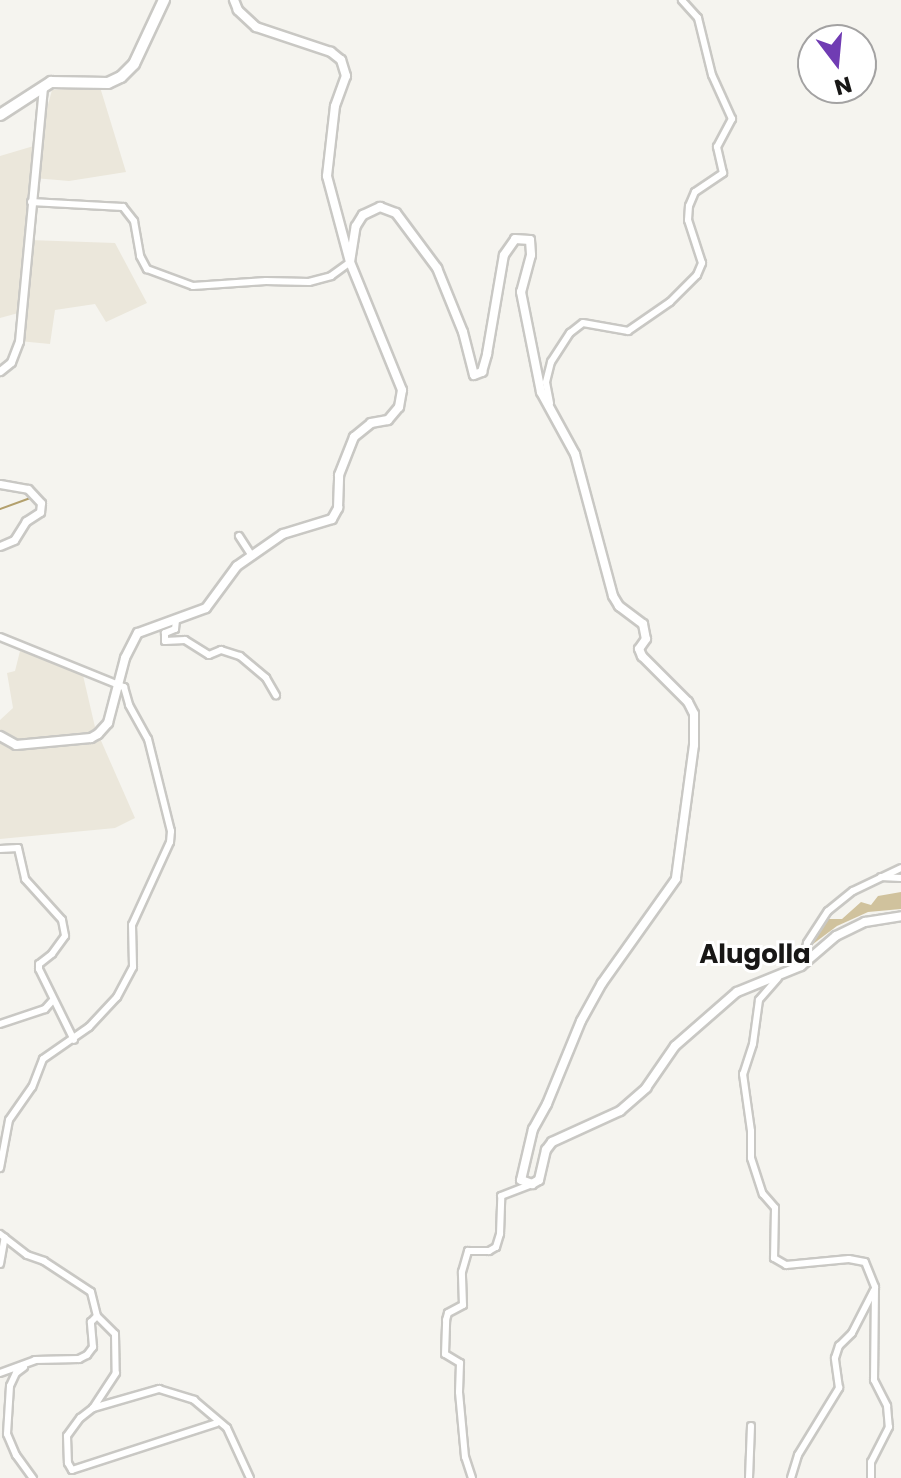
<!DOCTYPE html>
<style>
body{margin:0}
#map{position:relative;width:901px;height:1478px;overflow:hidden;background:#f5f4ef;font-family:Poppins,sans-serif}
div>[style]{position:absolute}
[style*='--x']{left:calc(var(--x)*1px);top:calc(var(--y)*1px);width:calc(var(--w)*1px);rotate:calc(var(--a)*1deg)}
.built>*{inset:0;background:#ebe7db}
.green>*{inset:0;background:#d0c29d}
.stream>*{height:2px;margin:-1px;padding:0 1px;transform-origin:1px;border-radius:1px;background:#b3a06d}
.roads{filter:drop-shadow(2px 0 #c9c8c4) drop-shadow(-2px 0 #c9c8c4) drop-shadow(0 2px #c9c8c4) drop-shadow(0 -2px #c9c8c4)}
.minor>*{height:6px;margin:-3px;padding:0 3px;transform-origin:3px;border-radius:3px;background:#fff}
.tertiary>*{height:7px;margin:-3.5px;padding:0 3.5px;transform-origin:3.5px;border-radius:3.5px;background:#fff}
.secondary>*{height:8px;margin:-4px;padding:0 4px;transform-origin:4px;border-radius:4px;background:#fff}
.trunk>*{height:10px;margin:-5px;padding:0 5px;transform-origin:5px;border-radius:5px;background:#fff}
span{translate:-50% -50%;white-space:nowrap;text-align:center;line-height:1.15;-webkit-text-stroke:6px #fff;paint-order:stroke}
.quarter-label{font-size:26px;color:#181716;font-weight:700}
.north{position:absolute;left:797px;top:24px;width:80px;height:80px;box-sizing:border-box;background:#fff;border:2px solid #a3a2a2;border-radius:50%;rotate:164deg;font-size:22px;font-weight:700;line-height:32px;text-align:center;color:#181716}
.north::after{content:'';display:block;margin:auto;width:28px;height:36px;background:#703cb3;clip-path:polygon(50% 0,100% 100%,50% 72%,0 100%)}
</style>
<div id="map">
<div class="built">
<div style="clip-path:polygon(100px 87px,126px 172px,69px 181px,34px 178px,29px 240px,115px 243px,147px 303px,106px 322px,95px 304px,55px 310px,50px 344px,19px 341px,22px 312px,0 318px,0 156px,37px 145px,52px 90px)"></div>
<div style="clip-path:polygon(20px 651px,82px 671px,95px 727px,135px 818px,115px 828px,0 839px,0 720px,13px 708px,7px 673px,15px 671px)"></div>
</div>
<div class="green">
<div style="clip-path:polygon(901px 892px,901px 909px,868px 912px,837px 926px,805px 950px,825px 919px,842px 919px,861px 902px,871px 905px,878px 896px)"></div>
</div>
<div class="stream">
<div style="--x:0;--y:509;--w:33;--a:-20"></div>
</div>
<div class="roads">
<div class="minor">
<div style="--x:31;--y:202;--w:92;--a:3.1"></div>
<div style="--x:123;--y:207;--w:18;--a:52"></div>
<div style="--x:134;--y:221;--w:36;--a:80"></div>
<div style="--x:140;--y:256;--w:15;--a:62"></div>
<div style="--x:147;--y:269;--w:49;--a:20.3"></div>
<div style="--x:193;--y:286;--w:73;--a:-3.9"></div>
<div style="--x:266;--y:281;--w:43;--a:1.3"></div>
<div style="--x:309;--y:282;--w:23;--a:-15"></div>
<div style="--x:331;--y:276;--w:24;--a:-36"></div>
<div style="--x:550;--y:403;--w:21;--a:-101"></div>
<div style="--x:546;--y:382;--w:21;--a:-76"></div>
<div style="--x:551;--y:362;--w:35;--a:-57"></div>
<div style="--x:570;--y:333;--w:16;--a:-38"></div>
<div style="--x:583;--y:323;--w:46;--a:10.1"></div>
<div style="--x:628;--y:331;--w:51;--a:-34.6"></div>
<div style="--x:670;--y:302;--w:38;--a:-45"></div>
<div style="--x:697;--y:275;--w:13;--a:-67"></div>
<div style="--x:702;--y:263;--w:45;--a:-108"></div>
<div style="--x:688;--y:220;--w:14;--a:-86"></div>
<div style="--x:689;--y:206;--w:15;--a:-67"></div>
<div style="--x:695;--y:192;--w:34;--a:-34"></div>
<div style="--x:723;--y:173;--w:27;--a:-103"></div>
<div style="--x:717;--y:147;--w:32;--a:-62"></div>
<div style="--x:732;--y:119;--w:48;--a:-114.4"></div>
<div style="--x:712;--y:75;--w:59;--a:-103.8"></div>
<div style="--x:698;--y:18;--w:24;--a:-132"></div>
<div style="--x:239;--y:536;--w:24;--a:57"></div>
<div style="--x:176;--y:620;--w:9;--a:96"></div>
<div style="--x:175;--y:629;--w:11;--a:158"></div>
<div style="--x:165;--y:633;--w:8;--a:90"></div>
<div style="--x:165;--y:641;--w:20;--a:-3"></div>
<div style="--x:185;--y:640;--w:28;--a:32"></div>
<div style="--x:209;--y:655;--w:13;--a:-23"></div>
<div style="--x:221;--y:650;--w:20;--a:18"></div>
<div style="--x:240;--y:656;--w:34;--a:40"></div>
<div style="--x:266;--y:678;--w:20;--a:60"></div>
<div style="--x:0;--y:637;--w:134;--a:22"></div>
<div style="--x:124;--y:687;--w:19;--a:74"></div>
<div style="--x:129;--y:705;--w:39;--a:61"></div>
<div style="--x:148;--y:739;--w:95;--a:76"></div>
<div style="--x:171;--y:831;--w:11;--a:95"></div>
<div style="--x:170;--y:842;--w:91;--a:114.6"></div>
<div style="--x:132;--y:925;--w:42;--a:88.6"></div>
<div style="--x:133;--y:967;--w:34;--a:118"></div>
<div style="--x:117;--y:997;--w:41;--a:133"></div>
<div style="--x:89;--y:1027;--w:56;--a:145.2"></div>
<div style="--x:43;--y:1059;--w:30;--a:111"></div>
<div style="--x:32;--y:1087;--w:40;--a:124.9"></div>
<div style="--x:9;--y:1120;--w:49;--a:100.6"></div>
<div style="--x:0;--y:849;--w:18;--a:-3"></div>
<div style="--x:18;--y:848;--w:32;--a:77"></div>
<div style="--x:25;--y:879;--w:55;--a:47.9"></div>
<div style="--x:62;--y:920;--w:16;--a:79"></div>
<div style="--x:65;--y:936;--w:22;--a:126"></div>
<div style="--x:52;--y:954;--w:16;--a:142"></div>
<div style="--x:39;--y:964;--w:5;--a:90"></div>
<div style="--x:39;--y:969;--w:79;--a:63.8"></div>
<div style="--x:881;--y:877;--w:20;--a:3"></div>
<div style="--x:801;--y:966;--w:24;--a:-75"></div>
<div style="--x:807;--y:943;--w:38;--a:-57"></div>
<div style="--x:828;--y:911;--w:32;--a:-39"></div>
<div style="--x:853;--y:891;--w:53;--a:-25.6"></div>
<div style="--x:778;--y:978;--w:29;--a:131"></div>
<div style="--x:759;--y:1000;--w:44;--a:97.8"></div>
<div style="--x:753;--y:1044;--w:32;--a:108"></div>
<div style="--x:743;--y:1074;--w:58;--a:82"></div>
<div style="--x:751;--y:1131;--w:27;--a:90"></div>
<div style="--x:751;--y:1158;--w:38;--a:72"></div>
<div style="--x:763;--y:1194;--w:18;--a:49"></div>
<div style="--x:775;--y:1208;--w:50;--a:91.1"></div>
<div style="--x:774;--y:1258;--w:14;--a:30"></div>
<div style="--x:786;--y:1265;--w:63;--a:-5.4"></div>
<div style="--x:849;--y:1259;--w:16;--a:11"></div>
<div style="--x:865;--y:1262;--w:27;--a:68"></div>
<div style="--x:875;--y:1287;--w:93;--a:90.6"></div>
<div style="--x:874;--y:1380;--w:29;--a:63"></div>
<div style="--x:887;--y:1406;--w:21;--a:85"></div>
<div style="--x:889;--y:1427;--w:39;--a:117"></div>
<div style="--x:871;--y:1462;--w:16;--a:90"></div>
<div style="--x:0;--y:1024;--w:47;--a:-18.4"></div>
<div style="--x:45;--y:1009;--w:12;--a:-48"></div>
<div style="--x:0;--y:1234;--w:34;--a:38"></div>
<div style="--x:27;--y:1255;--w:18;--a:19"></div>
<div style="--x:44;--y:1261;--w:56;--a:33.4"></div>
<div style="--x:91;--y:1292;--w:25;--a:76"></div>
<div style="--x:0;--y:1264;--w:27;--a:-80"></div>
<div style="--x:24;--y:1367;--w:10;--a:143"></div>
<div style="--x:16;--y:1373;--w:14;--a:115"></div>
<div style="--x:10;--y:1386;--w:48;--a:93.6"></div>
<div style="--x:7;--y:1434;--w:23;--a:67"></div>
<div style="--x:16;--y:1455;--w:29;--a:54"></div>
<div style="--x:0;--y:1373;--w:37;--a:-20"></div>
<div style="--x:35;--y:1360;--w:44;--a:-1.3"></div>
<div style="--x:79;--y:1359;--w:9;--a:-27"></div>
<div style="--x:87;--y:1355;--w:10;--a:-53"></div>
<div style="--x:93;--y:1347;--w:25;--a:-95"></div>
<div style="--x:91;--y:1322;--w:8;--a:-45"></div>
<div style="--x:97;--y:1316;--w:25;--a:45"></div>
<div style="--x:115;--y:1334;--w:39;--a:89"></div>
<div style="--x:116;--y:1373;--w:42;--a:123.3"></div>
<div style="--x:93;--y:1408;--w:16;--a:142"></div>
<div style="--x:80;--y:1418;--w:22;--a:126"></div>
<div style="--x:67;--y:1436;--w:27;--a:88"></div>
<div style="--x:68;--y:1463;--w:8;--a:60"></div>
<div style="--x:72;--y:1470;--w:152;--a:-18"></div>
<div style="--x:93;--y:1408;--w:69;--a:-16.1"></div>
<div style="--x:159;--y:1389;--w:37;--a:17"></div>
<div style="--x:194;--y:1400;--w:43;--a:40.3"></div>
<div style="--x:227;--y:1428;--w:55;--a:65.3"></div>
<div style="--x:472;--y:1478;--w:22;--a:-108"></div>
<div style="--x:465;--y:1457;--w:65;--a:-95.3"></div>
<div style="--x:459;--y:1392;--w:29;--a:-88"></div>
<div style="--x:460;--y:1363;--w:17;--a:-149"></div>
<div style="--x:445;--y:1354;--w:34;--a:-88"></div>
<div style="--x:446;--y:1320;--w:7;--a:-74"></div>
<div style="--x:448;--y:1313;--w:17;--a:-28"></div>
<div style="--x:463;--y:1305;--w:33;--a:-92"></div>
<div style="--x:462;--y:1272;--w:22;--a:-74"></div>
<div style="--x:468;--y:1251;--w:21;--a:0"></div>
<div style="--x:489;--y:1251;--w:8;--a:-30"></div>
<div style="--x:496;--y:1247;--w:14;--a:-73"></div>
<div style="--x:500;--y:1234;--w:38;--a:-88"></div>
<div style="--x:501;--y:1196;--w:33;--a:-21"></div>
<div style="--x:749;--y:1478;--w:52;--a:-87.8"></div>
<div style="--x:791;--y:1478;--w:24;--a:-73"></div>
<div style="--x:798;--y:1455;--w:79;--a:-58.5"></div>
<div style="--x:839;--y:1388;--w:30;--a:-98"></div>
<div style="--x:835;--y:1358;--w:13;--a:-72"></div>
<div style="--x:839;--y:1346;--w:18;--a:-45"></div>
<div style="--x:852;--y:1333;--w:48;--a:-62.9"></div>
</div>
<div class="tertiary">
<div style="--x:0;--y:371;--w:14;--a:-39"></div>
<div style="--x:11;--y:362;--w:22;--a:-69"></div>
<div style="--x:19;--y:341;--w:256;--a:-84.6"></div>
<div style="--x:0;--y:484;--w:28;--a:10"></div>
<div style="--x:28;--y:489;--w:19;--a:47"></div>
<div style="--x:41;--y:503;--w:9;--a:96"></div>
<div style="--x:40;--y:512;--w:17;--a:147"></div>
<div style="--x:26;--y:521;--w:22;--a:122"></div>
<div style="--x:14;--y:540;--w:15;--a:157"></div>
</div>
<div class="secondary">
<div style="--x:350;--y:262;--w:36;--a:-81"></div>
<div style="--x:356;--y:226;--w:13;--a:-58"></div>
<div style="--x:363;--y:215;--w:19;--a:-25"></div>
<div style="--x:380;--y:207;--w:17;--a:21"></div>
<div style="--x:396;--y:213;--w:69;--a:53.3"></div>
<div style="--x:437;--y:268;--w:69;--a:67.9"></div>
<div style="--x:463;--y:332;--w:44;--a:75.7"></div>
<div style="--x:474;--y:375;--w:9;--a:-21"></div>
<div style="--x:482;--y:372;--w:19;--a:-74"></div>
<div style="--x:487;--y:354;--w:100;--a:-80.3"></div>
<div style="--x:504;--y:255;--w:19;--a:-55"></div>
<div style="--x:515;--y:239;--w:15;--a:4"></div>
<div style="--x:530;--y:240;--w:15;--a:86"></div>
<div style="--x:531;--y:255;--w:38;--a:105"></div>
<div style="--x:521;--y:292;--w:102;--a:78.7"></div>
<div style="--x:541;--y:392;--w:71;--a:61.3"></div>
<div style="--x:575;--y:454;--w:147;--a:75"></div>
<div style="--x:613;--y:596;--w:12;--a:59"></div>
<div style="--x:619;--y:606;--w:30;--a:37"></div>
<div style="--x:643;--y:624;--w:15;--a:79"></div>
<div style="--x:646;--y:639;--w:12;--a:125"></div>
<div style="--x:639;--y:649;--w:8;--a:67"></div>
<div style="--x:642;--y:656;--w:65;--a:45"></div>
<div style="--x:688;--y:702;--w:13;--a:63"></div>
<div style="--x:694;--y:714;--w:31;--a:90"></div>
<div style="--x:694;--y:745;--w:135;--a:97.7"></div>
<div style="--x:676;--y:879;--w:128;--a:125.4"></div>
<div style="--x:602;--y:983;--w:43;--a:118.9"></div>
<div style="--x:581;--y:1021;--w:90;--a:112.3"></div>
<div style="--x:547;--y:1104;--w:29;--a:119"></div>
<div style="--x:533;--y:1129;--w:52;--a:103.2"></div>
<div style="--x:521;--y:1180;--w:12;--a:20"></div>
<div style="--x:532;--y:1184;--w:8;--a:-30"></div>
<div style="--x:539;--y:1180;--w:31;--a:-77"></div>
<div style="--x:546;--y:1150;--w:10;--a:-53"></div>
<div style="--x:552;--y:1142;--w:75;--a:-24.5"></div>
<div style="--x:620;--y:1111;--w:35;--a:-41"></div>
<div style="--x:646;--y:1088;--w:51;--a:-55.4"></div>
<div style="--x:675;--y:1046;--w:82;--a:-41.1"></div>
<div style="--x:737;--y:992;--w:69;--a:-22.1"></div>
<div style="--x:801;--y:966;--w:46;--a:-40.6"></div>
<div style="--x:836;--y:936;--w:32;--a:-26"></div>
<div style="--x:865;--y:922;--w:36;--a:-9"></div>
<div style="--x:0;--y:736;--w:18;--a:29"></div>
<div style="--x:16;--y:745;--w:75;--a:-5.3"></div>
<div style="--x:91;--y:738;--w:8;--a:-30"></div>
<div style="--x:98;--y:734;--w:15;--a:-48"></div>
<div style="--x:108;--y:723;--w:67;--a:-75.3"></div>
<div style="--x:125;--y:658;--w:28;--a:-63"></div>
<div style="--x:138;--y:633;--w:72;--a:-20.2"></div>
<div style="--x:206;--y:608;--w:52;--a:-53.6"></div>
<div style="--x:237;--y:566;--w:56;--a:-34.8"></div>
<div style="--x:283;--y:534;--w:51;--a:-17"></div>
<div style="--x:332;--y:519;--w:13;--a:-61"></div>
<div style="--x:338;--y:508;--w:33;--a:-88"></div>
<div style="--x:339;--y:475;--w:41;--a:-68.5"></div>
<div style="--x:354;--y:437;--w:22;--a:-39"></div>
<div style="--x:371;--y:423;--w:17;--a:-10"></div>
<div style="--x:388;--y:420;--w:17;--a:-50"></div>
<div style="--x:399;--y:407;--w:17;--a:-80"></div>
<div style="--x:402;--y:390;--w:138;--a:-112.1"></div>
<div style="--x:350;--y:262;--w:89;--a:-105"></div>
<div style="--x:327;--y:176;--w:70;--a:-83.5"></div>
<div style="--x:335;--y:106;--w:32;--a:-70"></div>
<div style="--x:346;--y:76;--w:17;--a:-107"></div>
<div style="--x:341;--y:60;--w:13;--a:-141"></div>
<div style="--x:331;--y:52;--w:79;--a:-161.6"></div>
<div style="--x:256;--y:27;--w:25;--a:-137"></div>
<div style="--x:238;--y:10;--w:11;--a:-112"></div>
</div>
<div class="trunk">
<div style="--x:0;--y:115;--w:61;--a:-32.9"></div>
<div style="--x:51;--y:82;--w:57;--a:1"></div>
<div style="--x:108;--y:83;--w:14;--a:-25"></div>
<div style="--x:121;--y:77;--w:18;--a:-45"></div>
<div style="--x:134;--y:64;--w:71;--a:-64.9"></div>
</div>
</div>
<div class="quarter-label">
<span style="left:755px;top:955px">Alugolla</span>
</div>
<div class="north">N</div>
</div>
